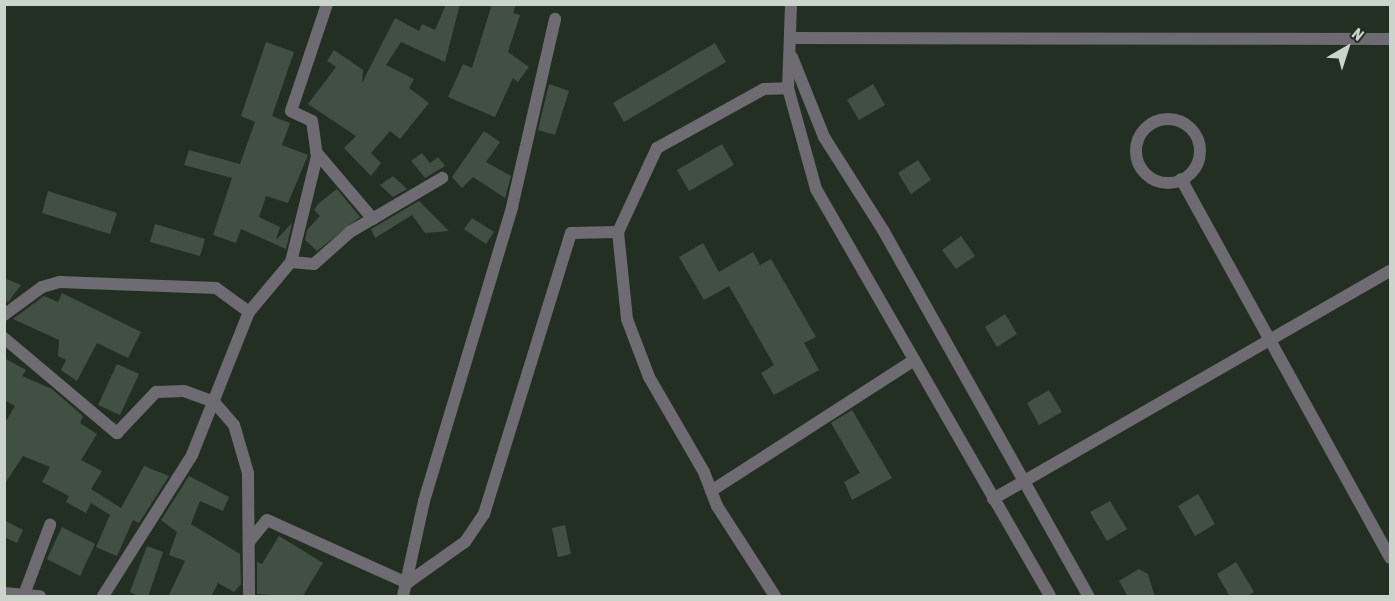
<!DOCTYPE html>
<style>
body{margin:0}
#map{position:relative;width:1395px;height:601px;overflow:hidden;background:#232f23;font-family:"Asap Condensed",sans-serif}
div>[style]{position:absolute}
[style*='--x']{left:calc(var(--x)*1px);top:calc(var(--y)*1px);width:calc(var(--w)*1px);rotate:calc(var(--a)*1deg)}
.building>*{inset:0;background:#425043}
.minor>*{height:12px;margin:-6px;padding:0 6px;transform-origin:6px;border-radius:6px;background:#6e6b72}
.minor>.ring{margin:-6px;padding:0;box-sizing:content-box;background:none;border:12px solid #6e6b72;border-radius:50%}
span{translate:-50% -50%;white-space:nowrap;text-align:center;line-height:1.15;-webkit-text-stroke:6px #232f23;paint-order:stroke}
.frame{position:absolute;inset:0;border:6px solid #cbd4cc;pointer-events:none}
.north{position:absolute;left:1317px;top:18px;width:60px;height:60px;-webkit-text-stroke:4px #232f23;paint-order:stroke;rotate:39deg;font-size:16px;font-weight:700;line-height:24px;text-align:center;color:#cbd4cc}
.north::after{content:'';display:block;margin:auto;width:21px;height:27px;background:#cbd4cc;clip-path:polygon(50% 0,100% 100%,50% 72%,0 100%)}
</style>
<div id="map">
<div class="building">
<div style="clip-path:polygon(446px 4px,460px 4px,445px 62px,401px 42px,386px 65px,414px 79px,409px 88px,429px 103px,400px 139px,390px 131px,371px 153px,381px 163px,371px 176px,344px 148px,356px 136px,308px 104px,336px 67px,327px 61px,334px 50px,363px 70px,362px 83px,395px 18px,419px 31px,422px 24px,435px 30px)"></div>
<div style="clip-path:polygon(492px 4px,516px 4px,513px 13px,520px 15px,508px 52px,529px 67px,518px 82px,513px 78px,495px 117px,448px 97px,463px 64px,472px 68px)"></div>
<div style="clip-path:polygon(266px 42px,294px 52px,272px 116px,290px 123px,282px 145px,308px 155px,288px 203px,266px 196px,259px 217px,280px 227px,276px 240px,292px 223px,286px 249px,241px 229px,236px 243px,213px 235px,232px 178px,184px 165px,189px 150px,240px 164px,255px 122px,241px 116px)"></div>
<div style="clip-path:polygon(715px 43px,726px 62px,624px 122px,613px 103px)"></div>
<div style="clip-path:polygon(549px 84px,569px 91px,555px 135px,538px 130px)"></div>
<div style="clip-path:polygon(873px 84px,885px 105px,859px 120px,847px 100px)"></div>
<div style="clip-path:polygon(484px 131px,500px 142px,486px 162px,511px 176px,505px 198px,473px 177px,462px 188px,452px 177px)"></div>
<div style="clip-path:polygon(722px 144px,734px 165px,689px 191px,677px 170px)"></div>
<div style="clip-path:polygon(422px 153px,430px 163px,438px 157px,445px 166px,425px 178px,411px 161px)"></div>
<div style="clip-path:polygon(918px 160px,931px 180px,911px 194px,898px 173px)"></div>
<div style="clip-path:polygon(393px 176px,407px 189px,393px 197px,380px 185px)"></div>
<div style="clip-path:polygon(337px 189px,360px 217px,317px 251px,305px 240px,307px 230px,320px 216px,314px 210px,319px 203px)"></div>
<div style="clip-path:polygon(48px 191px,117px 213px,110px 234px,42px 213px)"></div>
<div style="clip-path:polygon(419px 201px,449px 231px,425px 233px,412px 215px,375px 238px,371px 229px)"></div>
<div style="clip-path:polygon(472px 218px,494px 232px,486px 244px,464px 229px)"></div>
<div style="clip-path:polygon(155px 224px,205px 239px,200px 256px,150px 242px)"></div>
<div style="clip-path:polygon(961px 236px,975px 256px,956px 269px,942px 250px)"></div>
<div style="clip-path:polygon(703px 243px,719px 272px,753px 252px,760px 265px,771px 259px,816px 337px,804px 343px,819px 370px,774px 395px,761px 373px,774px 365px,729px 286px,704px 300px,679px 257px)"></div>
<div style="clip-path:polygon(4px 278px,21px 285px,8px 302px,4px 300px)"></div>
<div style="clip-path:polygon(62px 293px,141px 332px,128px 358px,97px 343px,77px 381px,61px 370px,66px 360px,58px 356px,59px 340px,13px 319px,44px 296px,58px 302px)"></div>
<div style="clip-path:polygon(1005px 314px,1017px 334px,997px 347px,985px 327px)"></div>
<div style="clip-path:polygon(4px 358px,26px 370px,22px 376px,52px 389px,83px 416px,80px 423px,97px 434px,81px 460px,102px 471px,91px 489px,121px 508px,144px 466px,169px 476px,139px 523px,133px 520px,117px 556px,96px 547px,110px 515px,91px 503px,86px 513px,66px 502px,69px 496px,42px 482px,50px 467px,23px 456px,4px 485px,4px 424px,15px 406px,4px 400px)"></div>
<div style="clip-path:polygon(117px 364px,139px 374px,120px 415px,98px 405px)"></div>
<div style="clip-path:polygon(1049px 390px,1062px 412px,1039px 425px,1027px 403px)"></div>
<div style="clip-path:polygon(852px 410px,892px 478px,852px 500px,844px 482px,860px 473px,831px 423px)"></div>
<div style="clip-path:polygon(189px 476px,229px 497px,223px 511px,200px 501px,191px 524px,240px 554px,241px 584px,234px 592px,218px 583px,211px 597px,168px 597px,185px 561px,169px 555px,177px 532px,161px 520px)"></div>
<div style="clip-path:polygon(1198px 494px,1215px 524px,1195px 536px,1178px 506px)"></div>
<div style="clip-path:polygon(1110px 501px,1127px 529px,1107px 541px,1090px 512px)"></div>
<div style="clip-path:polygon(4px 520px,23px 530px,17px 543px,4px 537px)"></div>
<div style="clip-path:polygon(565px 525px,571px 554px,558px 557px,552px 528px)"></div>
<div style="clip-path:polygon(62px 527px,95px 544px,80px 576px,47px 559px)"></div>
<div style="clip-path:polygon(279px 536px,323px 563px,302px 597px,257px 594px,257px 562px,262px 564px)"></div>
<div style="clip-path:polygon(147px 546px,163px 552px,148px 597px,140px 597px,130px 592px)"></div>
<div style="clip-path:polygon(1236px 562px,1254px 592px,1247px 597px,1230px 597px,1217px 574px)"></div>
<div style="clip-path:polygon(1139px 569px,1148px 574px,1155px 597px,1128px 597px,1119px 581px)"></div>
</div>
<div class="minor">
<div style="--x:791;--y:4;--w:84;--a:92"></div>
<div style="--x:788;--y:88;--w:105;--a:74.5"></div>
<div style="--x:816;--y:189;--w:469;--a:60.1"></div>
<div style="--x:791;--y:38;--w:599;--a:0.1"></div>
<div style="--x:792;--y:57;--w:86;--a:68.2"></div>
<div style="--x:824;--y:137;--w:110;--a:57.6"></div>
<div style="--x:883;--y:230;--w:420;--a:60.7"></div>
<div class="ring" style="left:1136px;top:119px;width:52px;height:52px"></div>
<div style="--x:316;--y:152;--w:88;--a:49.6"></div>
<div style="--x:1181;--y:179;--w:433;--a:61.1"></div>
<div style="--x:291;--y:262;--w:23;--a:5"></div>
<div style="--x:314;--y:264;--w:48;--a:-41.6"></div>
<div style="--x:350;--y:232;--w:107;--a:-30.4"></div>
<div style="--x:4;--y:315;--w:47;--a:-36.4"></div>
<div style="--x:42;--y:287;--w:19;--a:-16"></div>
<div style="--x:60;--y:282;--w:156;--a:2.2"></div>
<div style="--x:216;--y:288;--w:41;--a:36"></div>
<div style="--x:249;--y:312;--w:65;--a:-50"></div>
<div style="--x:291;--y:262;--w:109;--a:-76.2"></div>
<div style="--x:317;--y:156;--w:35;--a:-98"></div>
<div style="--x:312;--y:121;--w:23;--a:-155"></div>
<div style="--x:291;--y:111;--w:113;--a:-71.4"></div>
<div style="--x:4;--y:338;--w:148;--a:40.1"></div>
<div style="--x:117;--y:433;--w:57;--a:-46.4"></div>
<div style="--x:156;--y:392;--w:28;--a:-2"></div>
<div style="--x:184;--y:391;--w:32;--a:20"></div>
<div style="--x:214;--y:402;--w:30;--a:49"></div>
<div style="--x:234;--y:425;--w:50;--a:73.7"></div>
<div style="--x:248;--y:473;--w:123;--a:89.5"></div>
<div style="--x:711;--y:491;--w:242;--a:-32.8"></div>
<div style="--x:993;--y:499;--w:458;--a:-29.9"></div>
<div style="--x:249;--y:542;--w:28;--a:-51"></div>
<div style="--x:267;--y:520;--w:154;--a:24.2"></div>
<div style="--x:407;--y:583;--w:71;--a:-35.3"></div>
<div style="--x:465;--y:542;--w:34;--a:-56"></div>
<div style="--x:484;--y:514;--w:294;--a:-72.8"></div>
<div style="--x:571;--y:233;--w:47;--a:-1.2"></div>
<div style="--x:25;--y:592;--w:72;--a:-69.5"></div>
<div style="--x:4;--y:593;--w:36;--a:5"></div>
<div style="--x:103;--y:596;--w:167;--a:-57.7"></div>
<div style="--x:192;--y:455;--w:154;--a:-68.3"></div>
<div style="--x:403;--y:596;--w:97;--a:-77.5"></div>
<div style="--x:424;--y:501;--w:307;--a:-73.3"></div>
<div style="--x:512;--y:207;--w:193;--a:-77.1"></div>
<div style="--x:775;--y:596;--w:107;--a:-122.8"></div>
<div style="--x:717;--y:506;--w:36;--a:-111"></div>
<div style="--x:704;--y:472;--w:110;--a:-120.1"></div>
<div style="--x:649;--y:377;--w:62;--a:-110.8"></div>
<div style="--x:627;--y:319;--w:87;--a:-95.9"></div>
<div style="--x:618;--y:232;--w:93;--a:-65.1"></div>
<div style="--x:657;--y:148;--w:122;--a:-28.9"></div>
<div style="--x:764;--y:89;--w:24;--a:-2"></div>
</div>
<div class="frame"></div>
<div class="north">N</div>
</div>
